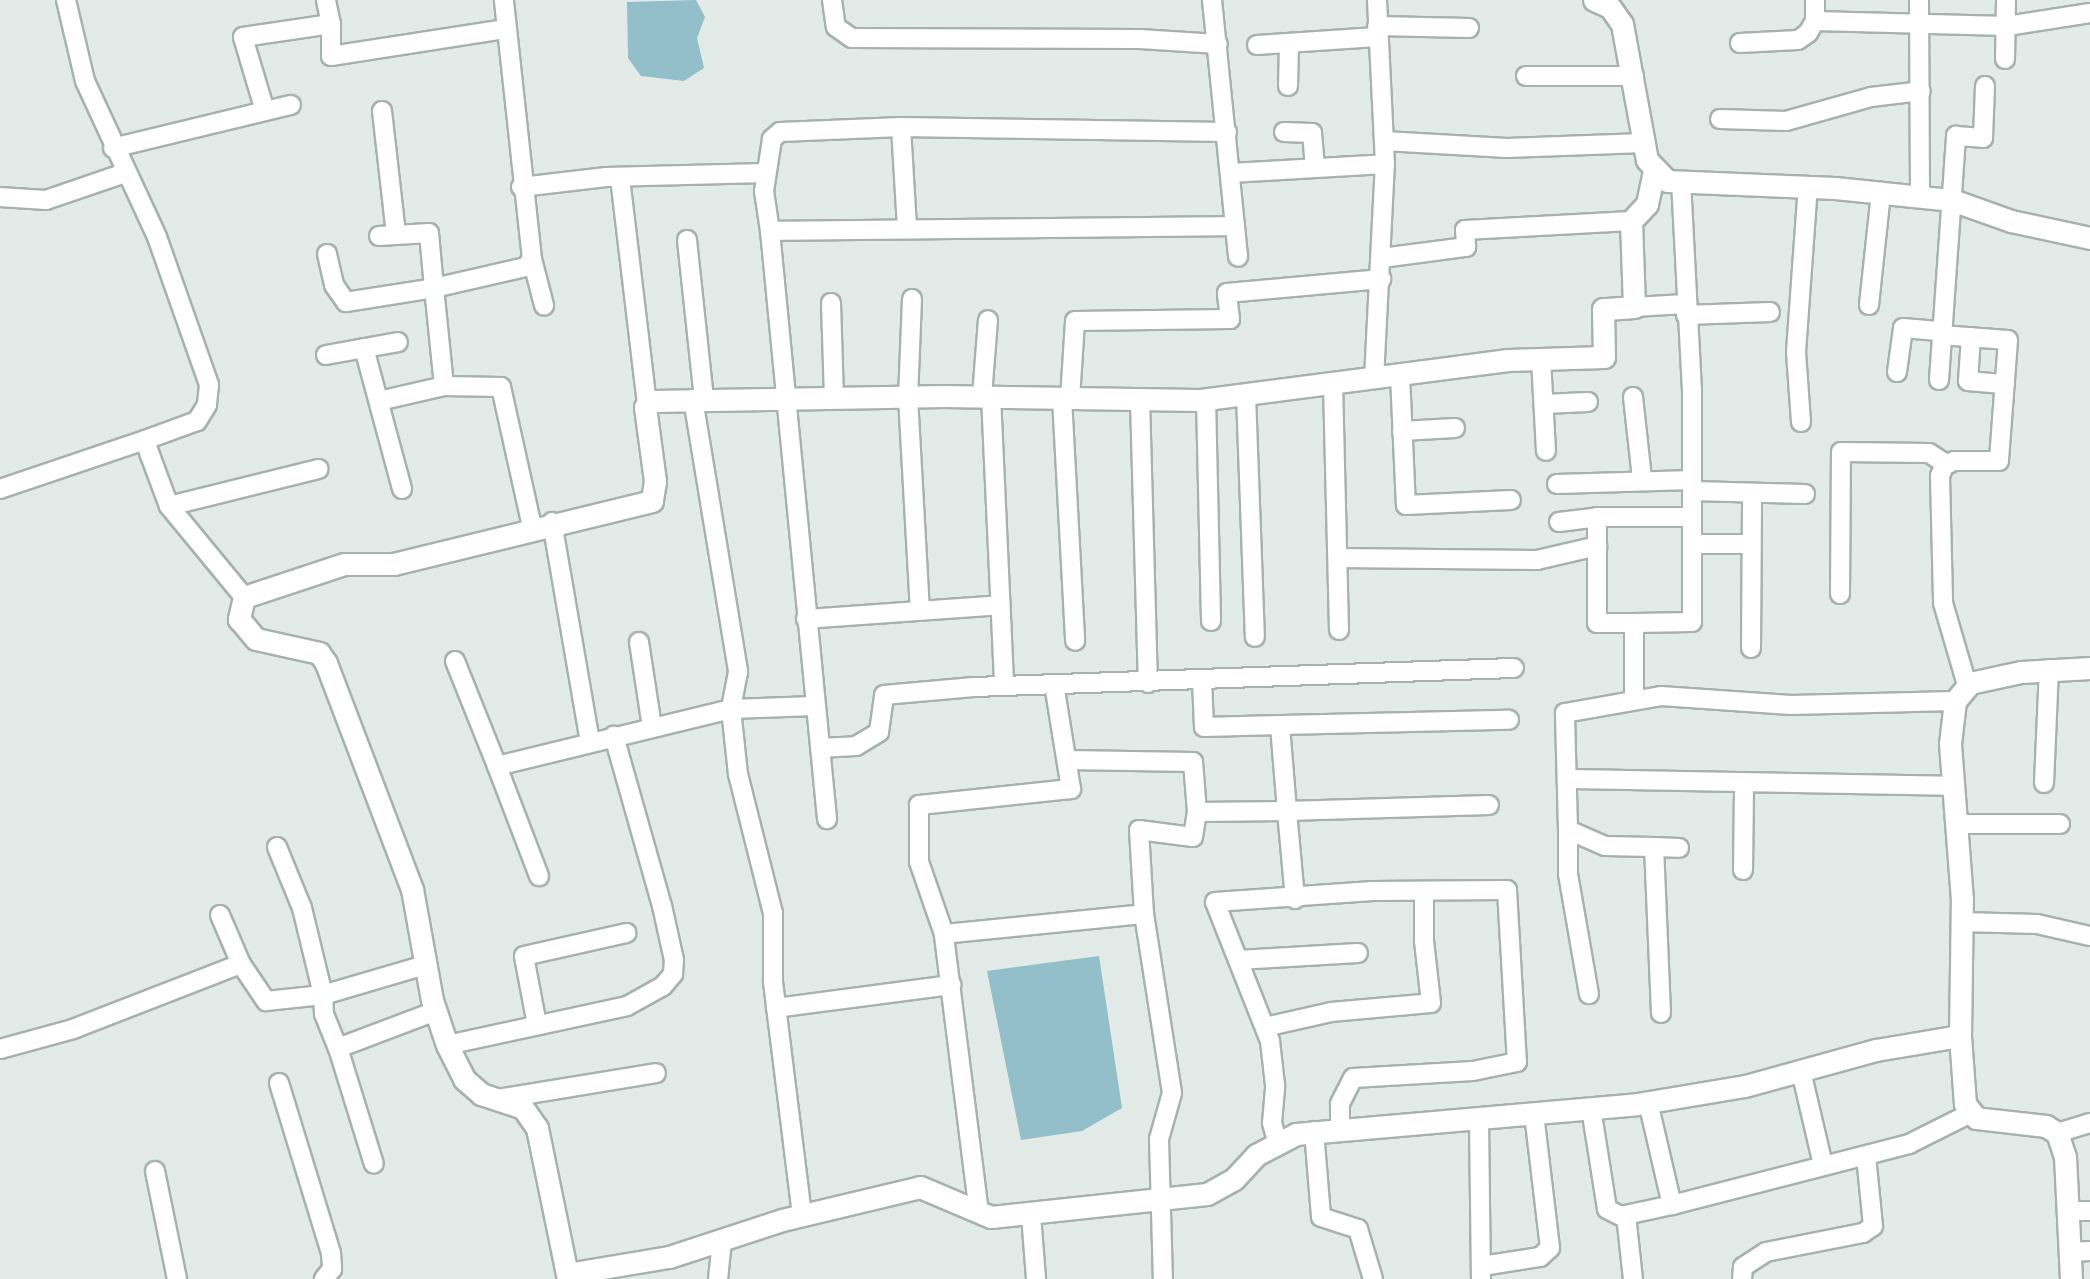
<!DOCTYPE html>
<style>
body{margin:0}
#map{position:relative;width:2090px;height:1279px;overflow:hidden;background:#e3ebe8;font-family:"Titillium Web",sans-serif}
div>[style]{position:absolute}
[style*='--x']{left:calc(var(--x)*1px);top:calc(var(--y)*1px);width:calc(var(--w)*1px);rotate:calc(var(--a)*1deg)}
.water>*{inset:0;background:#92bfc9}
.roads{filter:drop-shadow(2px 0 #a6b2af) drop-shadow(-2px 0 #a6b2af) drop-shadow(0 2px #a6b2af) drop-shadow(0 -2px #a6b2af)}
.minor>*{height:18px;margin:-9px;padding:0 9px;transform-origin:9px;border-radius:9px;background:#fff}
.tertiary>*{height:21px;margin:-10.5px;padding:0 10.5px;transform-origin:10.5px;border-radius:10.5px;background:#fff}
span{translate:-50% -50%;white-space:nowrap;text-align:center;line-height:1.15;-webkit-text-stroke:5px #f3f8f5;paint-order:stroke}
</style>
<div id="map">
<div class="water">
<div style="clip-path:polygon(696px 0,705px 17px,697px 38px,704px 68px,684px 81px,641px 76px,628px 58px,627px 2px)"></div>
<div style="clip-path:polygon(1099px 956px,1122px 1108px,1082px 1131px,1021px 1140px,987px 971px)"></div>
</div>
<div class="roads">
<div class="minor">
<div style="--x:66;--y:0;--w:83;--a:76.8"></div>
<div style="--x:85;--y:81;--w:172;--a:65.2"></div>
<div style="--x:157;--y:237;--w:157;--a:70.6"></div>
<div style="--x:209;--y:385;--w:20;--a:96"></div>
<div style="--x:207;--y:405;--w:19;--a:122"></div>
<div style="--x:197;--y:421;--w:55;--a:159.9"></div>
<div style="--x:145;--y:440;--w:16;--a:72"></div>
<div style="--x:150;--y:455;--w:54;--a:69.6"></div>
<div style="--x:169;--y:506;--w:118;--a:50.5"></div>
<div style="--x:832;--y:0;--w:27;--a:82"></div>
<div style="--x:836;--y:27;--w:19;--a:35"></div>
<div style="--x:852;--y:38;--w:288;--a:0.2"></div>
<div style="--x:1140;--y:39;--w:78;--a:3.7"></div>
<div style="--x:1212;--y:0;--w:258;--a:84.2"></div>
<div style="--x:1815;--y:0;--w:21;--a:90"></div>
<div style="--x:1815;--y:21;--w:192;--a:1.5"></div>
<div style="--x:2007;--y:26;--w:84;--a:-8.9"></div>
<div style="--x:1919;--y:0;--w:196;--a:89.7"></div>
<div style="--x:331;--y:24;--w:32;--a:90"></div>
<div style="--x:331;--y:56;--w:177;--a:-8.8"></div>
<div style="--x:1377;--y:26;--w:92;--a:1.2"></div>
<div style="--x:1740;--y:43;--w:58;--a:-3"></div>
<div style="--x:1798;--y:40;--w:12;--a:-35"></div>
<div style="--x:1808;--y:33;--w:14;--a:-60"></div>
<div style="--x:1257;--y:45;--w:120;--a:-3.8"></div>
<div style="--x:2005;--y:59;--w:59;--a:-89"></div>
<div style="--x:1526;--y:76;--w:108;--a:0"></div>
<div style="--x:1288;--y:86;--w:40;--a:-88.6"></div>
<div style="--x:265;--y:111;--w:77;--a:-106.6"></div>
<div style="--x:243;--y:37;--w:89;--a:-8.4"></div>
<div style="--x:331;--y:24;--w:25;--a:-102"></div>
<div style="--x:382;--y:111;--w:124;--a:83.5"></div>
<div style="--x:1720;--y:119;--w:66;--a:1.7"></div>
<div style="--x:1786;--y:121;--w:88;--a:-15.8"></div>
<div style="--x:1871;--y:97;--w:50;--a:-6.8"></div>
<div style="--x:901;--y:127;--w:102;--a:86.6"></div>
<div style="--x:1227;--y:132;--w:326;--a:-179.1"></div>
<div style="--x:901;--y:127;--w:121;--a:177.6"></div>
<div style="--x:780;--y:132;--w:11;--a:139"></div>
<div style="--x:772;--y:139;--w:53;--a:98.7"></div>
<div style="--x:764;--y:191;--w:40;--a:81.5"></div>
<div style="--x:770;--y:231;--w:465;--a:-0.6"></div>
<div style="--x:1284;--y:132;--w:28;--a:2"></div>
<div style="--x:1312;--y:133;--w:35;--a:85"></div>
<div style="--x:1384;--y:141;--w:123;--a:3.3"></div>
<div style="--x:1507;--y:148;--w:137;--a:-2.1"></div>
<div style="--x:113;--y:148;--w:183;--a:-13.6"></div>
<div style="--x:1231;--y:173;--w:154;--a:-3.3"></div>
<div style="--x:620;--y:178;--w:227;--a:83.2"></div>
<div style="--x:521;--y:187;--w:86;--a:-6.7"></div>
<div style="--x:606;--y:177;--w:160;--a:-1.4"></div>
<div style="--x:0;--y:197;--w:46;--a:3.7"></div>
<div style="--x:46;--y:200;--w:83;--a:-18.9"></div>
<div style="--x:770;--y:231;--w:591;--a:84.46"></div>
<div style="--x:687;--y:240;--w:159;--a:83.9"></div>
<div style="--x:327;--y:254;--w:32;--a:77"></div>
<div style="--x:334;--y:285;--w:21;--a:55"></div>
<div style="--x:346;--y:302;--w:89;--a:-9"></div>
<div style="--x:434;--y:288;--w:55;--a:-95.2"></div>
<div style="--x:429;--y:233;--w:50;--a:176.6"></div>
<div style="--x:1382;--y:258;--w:85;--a:-7.5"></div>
<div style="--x:1466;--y:247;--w:17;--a:-93"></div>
<div style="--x:1465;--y:230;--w:166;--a:-3.1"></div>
<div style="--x:532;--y:259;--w:48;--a:75.4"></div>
<div style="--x:912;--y:299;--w:98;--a:92.3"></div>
<div style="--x:908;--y:397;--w:214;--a:86.8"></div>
<div style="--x:831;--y:303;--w:96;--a:88.2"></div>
<div style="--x:1869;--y:305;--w:114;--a:-83.9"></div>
<div style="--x:1634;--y:307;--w:51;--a:-3.4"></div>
<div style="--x:1686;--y:315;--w:84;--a:-2"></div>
<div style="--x:1941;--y:335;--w:67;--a:4.3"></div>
<div style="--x:2008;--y:340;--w:121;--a:94.3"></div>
<div style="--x:1999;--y:461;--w:45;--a:180"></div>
<div style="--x:1954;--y:461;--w:11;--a:153"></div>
<div style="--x:1944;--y:466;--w:11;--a:112"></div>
<div style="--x:1940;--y:476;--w:127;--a:88.6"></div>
<div style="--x:1943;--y:603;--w:85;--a:73.7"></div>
<div style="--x:1971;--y:337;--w:44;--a:93.9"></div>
<div style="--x:1968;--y:381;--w:37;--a:5"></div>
<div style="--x:364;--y:348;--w:146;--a:74.9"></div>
<div style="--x:326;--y:355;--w:73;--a:-10.2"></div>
<div style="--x:1541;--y:359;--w:92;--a:86.9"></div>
<div style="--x:1897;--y:372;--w:44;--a:-82.2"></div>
<div style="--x:1903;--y:328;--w:38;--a:5"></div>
<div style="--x:1400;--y:375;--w:130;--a:87.4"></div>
<div style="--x:1406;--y:505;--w:105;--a:-2.7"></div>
<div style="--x:1374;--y:379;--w:215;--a:-87.1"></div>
<div style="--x:1385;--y:164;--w:164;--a:-92.8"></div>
<div style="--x:1939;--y:380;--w:245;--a:-86"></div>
<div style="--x:1956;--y:136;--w:27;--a:4"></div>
<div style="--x:1983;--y:138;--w:52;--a:-87.8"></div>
<div style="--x:1333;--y:384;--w:246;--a:88.6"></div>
<div style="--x:444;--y:386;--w:99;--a:-95.8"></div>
<div style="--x:434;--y:288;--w:94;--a:-12.9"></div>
<div style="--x:526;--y:267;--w:10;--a:-53"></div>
<div style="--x:532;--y:259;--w:261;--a:-96.2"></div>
<div style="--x:1246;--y:395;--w:242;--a:87.9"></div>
<div style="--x:982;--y:396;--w:76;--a:-85.5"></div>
<div style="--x:991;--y:396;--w:290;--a:87.4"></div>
<div style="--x:1633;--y:397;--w:82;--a:83.7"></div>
<div style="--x:1062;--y:398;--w:243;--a:86.9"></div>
<div style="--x:693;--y:399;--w:277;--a:80.6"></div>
<div style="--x:738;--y:672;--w:38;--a:101"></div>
<div style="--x:731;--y:709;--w:84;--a:-2"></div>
<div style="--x:1070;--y:399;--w:78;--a:-86.3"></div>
<div style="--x:1075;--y:321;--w:155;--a:-0.7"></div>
<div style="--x:1230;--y:319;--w:26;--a:-97"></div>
<div style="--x:1227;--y:293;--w:155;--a:-5.2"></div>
<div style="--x:1206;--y:399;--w:222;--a:88.7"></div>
<div style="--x:1140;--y:400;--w:283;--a:88.4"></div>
<div style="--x:379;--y:401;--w:67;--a:-13"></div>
<div style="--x:444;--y:386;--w:57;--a:1"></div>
<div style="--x:501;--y:387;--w:143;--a:77.5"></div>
<div style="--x:1544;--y:404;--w:44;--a:-2.6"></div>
<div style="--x:1801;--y:422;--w:70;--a:-94.1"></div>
<div style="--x:1796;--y:352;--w:166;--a:-85.9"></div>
<div style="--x:1402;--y:431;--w:53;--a:-3.2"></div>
<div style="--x:1557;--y:484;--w:135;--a:-1.7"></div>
<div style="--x:0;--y:489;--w:153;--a:-18.7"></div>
<div style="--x:1692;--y:491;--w:113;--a:1.5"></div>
<div style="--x:169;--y:506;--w:154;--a:-13.9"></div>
<div style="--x:552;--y:522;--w:222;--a:80.2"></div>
<div style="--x:1559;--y:522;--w:38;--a:-7"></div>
<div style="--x:1692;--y:544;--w:59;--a:0"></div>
<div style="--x:1338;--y:558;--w:199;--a:0.6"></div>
<div style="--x:1537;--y:560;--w:62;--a:-13.1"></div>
<div style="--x:1840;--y:594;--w:142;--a:-89.6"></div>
<div style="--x:1841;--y:452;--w:88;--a:0.7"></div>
<div style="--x:1929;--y:453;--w:20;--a:33"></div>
<div style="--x:806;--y:619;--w:195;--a:-4.1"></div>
<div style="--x:1634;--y:623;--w:58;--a:-1"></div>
<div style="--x:1692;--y:622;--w:105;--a:-90"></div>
<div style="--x:639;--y:642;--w:86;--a:81.3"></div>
<div style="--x:1751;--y:648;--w:155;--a:-89.6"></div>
<div style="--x:455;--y:661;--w:113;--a:68.2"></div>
<div style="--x:497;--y:766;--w:241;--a:-13.7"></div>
<div style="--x:731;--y:709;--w:65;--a:83.9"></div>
<div style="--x:738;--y:774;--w:143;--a:75.9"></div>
<div style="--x:773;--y:913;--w:69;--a:90"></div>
<div style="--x:773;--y:982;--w:236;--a:82.9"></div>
<div style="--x:1634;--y:698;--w:75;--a:-90"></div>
<div style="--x:1634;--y:623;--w:37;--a:180"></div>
<div style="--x:1597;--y:623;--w:106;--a:-90"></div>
<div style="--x:1597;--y:517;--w:95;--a:0"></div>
<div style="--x:1692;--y:517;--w:126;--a:-90"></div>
<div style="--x:1692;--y:391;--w:207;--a:-93"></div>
<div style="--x:1280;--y:725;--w:229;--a:-1.3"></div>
<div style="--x:820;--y:748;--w:36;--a:-3"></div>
<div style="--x:856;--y:746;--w:27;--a:-31"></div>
<div style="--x:879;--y:732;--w:37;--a:-82"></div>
<div style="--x:884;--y:695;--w:90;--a:-5.1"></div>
<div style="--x:974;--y:687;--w:540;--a:-2.02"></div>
<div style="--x:1067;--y:760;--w:126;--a:0.9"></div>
<div style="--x:1193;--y:762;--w:50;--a:85.4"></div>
<div style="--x:1197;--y:812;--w:90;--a:-0.6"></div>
<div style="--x:1287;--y:811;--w:86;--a:-94.7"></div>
<div style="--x:1280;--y:725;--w:76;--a:178.5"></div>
<div style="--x:1204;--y:727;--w:47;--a:-92.4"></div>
<div style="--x:497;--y:766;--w:118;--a:69.1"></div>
<div style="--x:1567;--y:779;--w:386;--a:1"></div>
<div style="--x:2044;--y:783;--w:114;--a:-87.5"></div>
<div style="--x:1956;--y:824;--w:104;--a:0"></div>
<div style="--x:1568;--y:830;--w:44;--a:90"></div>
<div style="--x:1568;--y:874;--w:122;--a:80.1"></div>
<div style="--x:277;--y:847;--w:66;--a:67.7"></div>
<div style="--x:302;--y:908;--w:89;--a:76.4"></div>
<div style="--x:323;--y:995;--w:106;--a:-16.4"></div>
<div style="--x:1654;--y:847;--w:25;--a:2"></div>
<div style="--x:1743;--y:870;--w:88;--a:-89.3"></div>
<div style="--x:1295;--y:899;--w:88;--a:-95.2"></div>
<div style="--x:1287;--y:811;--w:202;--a:-1.7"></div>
<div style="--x:1144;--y:914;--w:84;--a:-93.4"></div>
<div style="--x:1139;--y:830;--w:54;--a:7.4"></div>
<div style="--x:1193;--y:837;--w:25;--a:-81"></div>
<div style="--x:220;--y:915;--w:53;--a:66.8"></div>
<div style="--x:241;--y:964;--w:45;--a:56"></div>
<div style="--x:266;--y:1001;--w:57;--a:-6"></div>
<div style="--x:323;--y:995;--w:19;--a:87"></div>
<div style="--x:324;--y:1014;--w:37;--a:68"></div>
<div style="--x:338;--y:1048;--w:105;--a:-20.7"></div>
<div style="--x:1962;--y:922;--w:75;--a:1.5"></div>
<div style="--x:2037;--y:924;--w:54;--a:12.8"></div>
<div style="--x:944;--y:934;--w:201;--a:-5.7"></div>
<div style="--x:1144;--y:914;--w:181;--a:81.1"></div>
<div style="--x:1172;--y:1093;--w:48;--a:105.8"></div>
<div style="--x:1159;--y:1139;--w:140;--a:88.4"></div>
<div style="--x:1238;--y:960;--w:120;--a:-3.3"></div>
<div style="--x:776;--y:1008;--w:177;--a:-7.5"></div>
<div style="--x:1661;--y:1013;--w:166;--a:-92.4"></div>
<div style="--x:1654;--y:847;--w:49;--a:-178.8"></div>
<div style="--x:1605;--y:846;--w:40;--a:-156.6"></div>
<div style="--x:1568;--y:830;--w:117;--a:-91.5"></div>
<div style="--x:1565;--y:713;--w:97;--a:-10"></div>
<div style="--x:1661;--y:696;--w:130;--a:4"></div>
<div style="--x:1791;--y:705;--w:164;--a:-1.4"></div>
<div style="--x:537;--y:1025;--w:70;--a:-100.7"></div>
<div style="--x:524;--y:956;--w:105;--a:-12.7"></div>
<div style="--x:1265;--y:1027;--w:68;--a:-12.8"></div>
<div style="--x:1331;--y:1012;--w:100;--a:-5.1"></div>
<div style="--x:1431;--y:1003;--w:62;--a:-96.4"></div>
<div style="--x:1424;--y:941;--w:50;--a:-90"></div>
<div style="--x:447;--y:1045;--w:184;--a:-12.2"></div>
<div style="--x:627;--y:1006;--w:41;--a:-29.1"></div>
<div style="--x:663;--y:986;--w:16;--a:-50"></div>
<div style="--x:673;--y:974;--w:14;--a:-86"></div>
<div style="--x:674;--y:960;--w:55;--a:-102.5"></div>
<div style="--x:662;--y:906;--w:177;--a:-105.8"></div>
<div style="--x:338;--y:1048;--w:121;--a:72.8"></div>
<div style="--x:0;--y:1049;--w:76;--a:-15.3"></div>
<div style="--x:73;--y:1029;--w:180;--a:-21.2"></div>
<div style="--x:1801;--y:1071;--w:97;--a:76.8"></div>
<div style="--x:279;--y:1083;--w:178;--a:73"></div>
<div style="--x:331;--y:1253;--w:16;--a:86"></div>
<div style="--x:332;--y:1269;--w:13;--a:129"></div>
<div style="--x:498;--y:1099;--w:160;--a:-9.3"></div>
<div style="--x:1648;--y:1102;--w:106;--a:76.9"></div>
<div style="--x:1672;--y:1205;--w:245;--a:-14.4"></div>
<div style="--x:1909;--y:1144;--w:67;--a:-26.6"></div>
<div style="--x:1591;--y:1108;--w:102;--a:81"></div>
<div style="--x:1607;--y:1209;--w:16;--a:27"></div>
<div style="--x:1621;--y:1216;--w:52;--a:-12.2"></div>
<div style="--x:1479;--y:1119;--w:160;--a:89.3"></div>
<div style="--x:1314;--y:1131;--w:86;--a:85.3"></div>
<div style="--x:1321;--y:1217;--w:39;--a:18"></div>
<div style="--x:1358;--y:1229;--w:52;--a:73.3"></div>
<div style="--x:2057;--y:1133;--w:34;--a:-17"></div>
<div style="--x:1278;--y:1144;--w:22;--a:-106"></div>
<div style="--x:1272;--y:1123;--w:38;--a:-85"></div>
<div style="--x:1275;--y:1085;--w:44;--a:-96.5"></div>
<div style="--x:1270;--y:1041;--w:149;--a:-111.6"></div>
<div style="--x:1215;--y:902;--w:158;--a:-4"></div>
<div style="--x:1373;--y:891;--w:134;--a:-0.4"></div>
<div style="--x:1507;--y:890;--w:172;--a:86.7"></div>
<div style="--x:1517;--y:1062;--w:45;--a:168.4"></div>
<div style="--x:1473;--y:1071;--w:120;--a:176.7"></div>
<div style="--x:1353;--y:1078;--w:29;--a:117"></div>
<div style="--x:1340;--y:1104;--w:25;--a:90"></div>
<div style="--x:155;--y:1171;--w:110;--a:78.5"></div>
<div style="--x:2068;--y:1211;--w:22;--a:0"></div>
<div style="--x:979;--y:1213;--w:281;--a:-97.2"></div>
<div style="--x:944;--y:934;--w:76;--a:-109.1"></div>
<div style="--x:919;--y:862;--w:57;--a:-90"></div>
<div style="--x:919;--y:805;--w:153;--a:-6"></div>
<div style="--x:1071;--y:789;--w:106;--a:-99.2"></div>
<div style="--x:1031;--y:1215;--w:64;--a:85.5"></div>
<div style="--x:1626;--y:1215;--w:64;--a:83.8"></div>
<div style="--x:2070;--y:1252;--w:20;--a:-3"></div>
<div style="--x:1482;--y:1266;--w:59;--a:-8.8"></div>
<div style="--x:1540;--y:1257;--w:13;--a:-42"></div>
<div style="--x:1550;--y:1248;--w:136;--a:-96.8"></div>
<div style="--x:718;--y:1279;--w:39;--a:-84"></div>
<div style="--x:1742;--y:1279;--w:12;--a:-85"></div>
<div style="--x:1743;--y:1267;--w:27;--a:-33"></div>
<div style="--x:1766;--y:1252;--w:99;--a:-11.1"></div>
<div style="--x:1863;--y:1233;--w:12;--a:-35"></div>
<div style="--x:1873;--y:1226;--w:70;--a:-95.7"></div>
</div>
<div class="tertiary">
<div style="--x:1594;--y:0;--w:17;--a:24"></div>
<div style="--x:1610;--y:7;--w:21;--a:55"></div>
<div style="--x:1622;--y:24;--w:138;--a:79.6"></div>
<div style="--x:1647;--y:160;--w:29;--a:46"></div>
<div style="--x:1667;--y:181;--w:168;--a:2.4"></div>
<div style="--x:1835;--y:188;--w:118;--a:5.9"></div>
<div style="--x:1952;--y:200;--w:63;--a:19.6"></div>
<div style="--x:2011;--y:221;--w:81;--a:12.1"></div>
<div style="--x:1654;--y:171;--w:34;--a:102"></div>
<div style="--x:1647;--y:204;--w:23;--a:133"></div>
<div style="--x:1631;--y:221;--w:86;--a:88"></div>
<div style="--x:1634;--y:307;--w:31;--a:176"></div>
<div style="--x:1603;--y:309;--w:48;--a:88.8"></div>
<div style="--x:1604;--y:357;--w:96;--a:178.2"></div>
<div style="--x:1508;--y:360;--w:312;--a:172.6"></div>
<div style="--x:1199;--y:400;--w:255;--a:-179.1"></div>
<div style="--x:944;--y:396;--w:291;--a:179"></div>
<div style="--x:653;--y:401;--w:10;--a:143"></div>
<div style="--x:645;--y:407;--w:75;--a:82.3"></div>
<div style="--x:655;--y:481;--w:20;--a:99"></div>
<div style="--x:652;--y:501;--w:266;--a:166.3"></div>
<div style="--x:394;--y:564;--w:50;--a:180"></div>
<div style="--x:344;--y:564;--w:105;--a:161.7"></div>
<div style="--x:244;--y:597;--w:23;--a:103"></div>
<div style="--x:239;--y:619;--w:26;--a:50"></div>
<div style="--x:256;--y:639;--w:65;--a:12.5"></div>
<div style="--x:319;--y:653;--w:12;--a:55"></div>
<div style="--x:326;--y:663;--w:242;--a:69.2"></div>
<div style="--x:412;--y:889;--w:113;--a:79.8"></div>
<div style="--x:432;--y:1000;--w:47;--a:71.6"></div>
<div style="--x:447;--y:1045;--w:38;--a:63"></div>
<div style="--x:464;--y:1079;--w:23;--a:41"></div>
<div style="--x:481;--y:1094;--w:44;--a:18.4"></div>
<div style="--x:523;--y:1108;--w:24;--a:55"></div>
<div style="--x:537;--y:1128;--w:149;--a:78.4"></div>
<div style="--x:567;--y:1274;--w:103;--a:-9.5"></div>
<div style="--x:669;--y:1257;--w:119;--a:-18.1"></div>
<div style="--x:782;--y:1220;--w:142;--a:-13.4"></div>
<div style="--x:920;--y:1187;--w:77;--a:22.9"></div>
<div style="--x:991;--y:1217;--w:217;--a:-6.1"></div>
<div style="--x:1207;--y:1194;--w:31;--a:-29"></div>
<div style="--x:1234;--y:1179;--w:33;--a:-47"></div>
<div style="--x:1256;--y:1155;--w:45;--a:-27.7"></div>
<div style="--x:1296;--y:1134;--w:342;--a:-5"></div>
<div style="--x:1637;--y:1104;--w:109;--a:-9.5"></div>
<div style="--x:1745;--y:1086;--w:136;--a:-15.4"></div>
<div style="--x:1876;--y:1050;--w:85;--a:-9.5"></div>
<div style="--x:2071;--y:1279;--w:122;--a:-92.8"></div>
<div style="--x:2065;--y:1157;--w:25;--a:-108"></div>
<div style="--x:2057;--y:1133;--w:13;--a:-148"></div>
<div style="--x:2046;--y:1126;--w:70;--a:-173.5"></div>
<div style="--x:1976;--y:1118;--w:18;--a:-128"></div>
<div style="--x:1965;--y:1104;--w:68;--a:-94.2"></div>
<div style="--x:1960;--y:1036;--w:136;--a:-89.2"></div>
<div style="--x:1962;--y:900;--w:156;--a:-94.4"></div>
<div style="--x:1950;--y:744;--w:43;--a:-83.4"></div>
<div style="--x:1955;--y:701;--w:23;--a:-50"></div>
<div style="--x:1970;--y:683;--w:52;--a:-12.2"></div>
<div style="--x:2021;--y:672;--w:69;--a:-3.3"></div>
</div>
</div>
</div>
